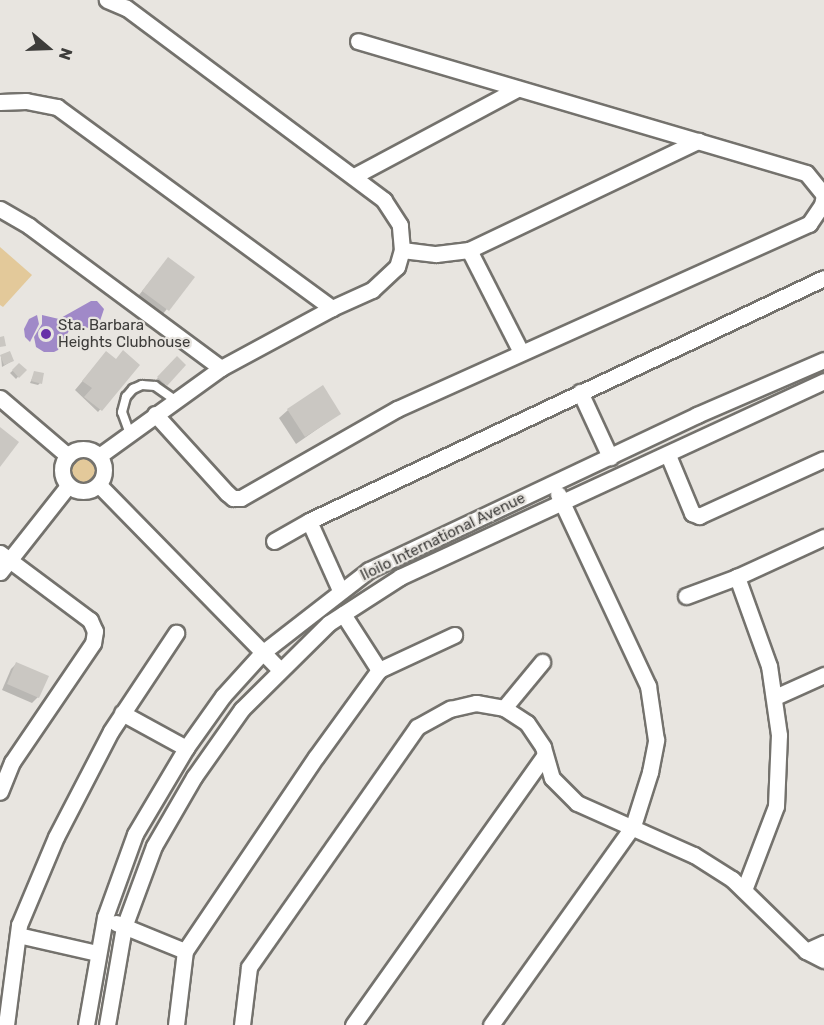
<!DOCTYPE html>
<style>
body{margin:0}
#map{position:relative;width:824px;height:1025px;overflow:hidden;background:#e8e5e0;font-family:Rubik,sans-serif}
div>[style]{position:absolute}
[style*='--x']{left:calc(var(--x)*1px);top:calc(var(--y)*1px);width:calc(var(--w)*1px);rotate:calc(var(--a)*1deg)}
.green>*{inset:0;background:#e3c99a}
.round{border-radius:50%}
.water>*{inset:0;background:#a089c8}
.shadow>*{inset:0;background:#0003}
.building>*{inset:0;background:#cac7c2}
.roads{filter:drop-shadow(2px 0 #74726d) drop-shadow(-2px 0 #74726d) drop-shadow(0 2px #74726d) drop-shadow(0 -2px #74726d)}
.lane>*{height:8px;margin:-4px;padding:0 4px;transform-origin:4px;border-radius:4px;background:#fff}
.street>*{height:15px;margin:-7.5px;padding:0 7.5px;transform-origin:7.5px;border-radius:7.5px;background:#fff}
.street>.ring{margin:-7.5px;padding:0;box-sizing:content-box;background:none;border:15px solid #fff;border-radius:50%}
.dots>*{width:16px;height:16px;translate:-50% -50%;box-sizing:border-box;border:3px solid #e8e5e0;border-radius:50%}
span{translate:-50% -50%;white-space:nowrap;text-align:center;line-height:1.15;-webkit-text-stroke:4.5px #e8e5e0;paint-order:stroke}
.poi-label{font-size:15px;color:#3d3c3a}
.left{translate:0 -50%;text-align:left}
.street-label{font-size:15px;color:#3d3c3a}
.north{position:absolute;left:18px;top:18px;width:60px;height:60px;-webkit-text-stroke:4px #e8e5e0;paint-order:stroke;rotate:109deg;font-size:16px;font-weight:700;line-height:24px;text-align:center;color:#3d3c3a}
.north::after{content:'';display:block;margin:auto;width:21px;height:27px;background:#3d3c3a;clip-path:polygon(50% 0,100% 100%,50% 72%,0 100%)}
</style>
<div id="map">
<div class="green">
<div style="clip-path:polygon(0 247px,32px 275px,3px 307px,0 305px)"></div>
<div class="round" style="left:69px;top:457px;width:28px;height:28px"></div>
</div>
<div class="water">
<div style="clip-path:polygon(91px 301px,97px 301px,104px 309px,99px 324px,89px 328px,77px 326px,70px 329px,58px 350px,54px 352px,44px 352px,36px 347px,34px 337px,42px 324px,42px 315px,59px 319px)"></div>
<div style="clip-path:polygon(37px 315px,39px 324px,30px 342px,25px 337px,24px 329px,29px 319px)"></div>
</div>
<div class="shadow">
<div style="clip-path:polygon(168px 259px,192px 277px,159px 319px,135px 300px)"></div>
<div style="clip-path:polygon(106px 353px,115px 361px,138px 365px,98px 412px,75px 390px)"></div>
<div style="clip-path:polygon(1px 357px,12px 361px,2px 367px)"></div>
<div style="clip-path:polygon(177px 358px,184px 365px,160px 390px,153px 383px)"></div>
<div style="clip-path:polygon(19px 365px,24px 370px,16px 379px,10px 373px)"></div>
<div style="clip-path:polygon(35px 372px,40px 383px,38px 385px,30px 383px)"></div>
<div style="clip-path:polygon(288px 410px,339px 414px,296px 444px,279px 418px)"></div>
<div style="clip-path:polygon(16px 664px,38px 697px,32px 703px,2px 690px,11px 669px)"></div>
</div>
<div class="building">
<div style="clip-path:polygon(168px 257px,195px 277px,169px 311px,142px 291px)"></div>
<div style="clip-path:polygon(4px 336px,6px 346px,0 347px,0 337px)"></div>
<div style="clip-path:polygon(123px 350px,140px 365px,102px 411px,84px 397px,92px 388px,82px 381px,106px 351px,116px 359px)"></div>
<div style="clip-path:polygon(10px 351px,14px 361px,4px 365px,0 355px)"></div>
<div style="clip-path:polygon(177px 356px,186px 365px,167px 386px,157px 377px)"></div>
<div style="clip-path:polygon(19px 363px,27px 370px,19px 378px,12px 370px)"></div>
<div style="clip-path:polygon(34px 371px,44px 373px,42px 384px,31px 381px)"></div>
<div style="clip-path:polygon(323px 385px,341px 414px,305px 437px,287px 409px)"></div>
<div style="clip-path:polygon(0 427px,19px 442px,0 467px)"></div>
<div style="clip-path:polygon(16px 662px,49px 676px,39px 698px,7px 684px)"></div>
</div>
<div class="roads">
<div class="lane">
<div style="--x:130;--y:434;--w:23;--a:-110"></div>
<div style="--x:122;--y:412;--w:16;--a:-75"></div>
<div style="--x:126;--y:397;--w:11;--a:-49"></div>
<div style="--x:133;--y:389;--w:10;--a:-24"></div>
<div style="--x:142;--y:385;--w:13;--a:4"></div>
<div style="--x:155;--y:386;--w:24;--a:35"></div>
</div>
<div class="street">
<div style="--x:0;--y:102;--w:26;--a:-2"></div>
<div style="--x:26;--y:101;--w:32;--a:11"></div>
<div style="--x:57;--y:107;--w:341;--a:36.2"></div>
<div style="--x:354;--y:176;--w:185;--a:-28.1"></div>
<div style="--x:0;--y:209;--w:34;--a:30"></div>
<div style="--x:29;--y:226;--w:239;--a:36.5"></div>
<div style="--x:402;--y:250;--w:34;--a:7"></div>
<div style="--x:436;--y:254;--w:33;--a:-7"></div>
<div style="--x:469;--y:250;--w:254;--a:-25.5"></div>
<div style="--x:469;--y:250;--w:114;--a:63"></div>
<div style="--x:580;--y:392;--w:72;--a:65.2"></div>
<div style="--x:0;--y:398;--w:89;--a:40.5"></div>
<div style="--x:155;--y:414;--w:107;--a:47.7"></div>
<div style="--x:227;--y:493;--w:8;--a:40"></div>
<div style="--x:233;--y:498;--w:8;--a:0"></div>
<div style="--x:241;--y:498;--w:180;--a:-29.7"></div>
<div style="--x:397;--y:409;--w:452;--a:-24.2"></div>
<div style="--x:809;--y:224;--w:23;--a:-56"></div>
<div style="--x:822;--y:205;--w:10;--a:-79"></div>
<div style="--x:824;--y:195;--w:28;--a:-129"></div>
<div style="--x:806;--y:173;--w:467;--a:-163.6"></div>
<div class="ring" style="left:62px;top:449px;width:27px;height:27px"></div>
<div style="--x:668;--y:455;--w:63;--a:67.5"></div>
<div style="--x:692;--y:513;--w:8;--a:23"></div>
<div style="--x:699;--y:516;--w:137;--a:-24.5"></div>
<div style="--x:99;--y:456;--w:150;--a:-35.8"></div>
<div style="--x:221;--y:368;--w:126;--a:-28.4"></div>
<div style="--x:332;--y:308;--w:44;--a:-24.2"></div>
<div style="--x:372;--y:290;--w:34;--a:-43"></div>
<div style="--x:397;--y:267;--w:18;--a:-74"></div>
<div style="--x:402;--y:250;--w:25;--a:-95"></div>
<div style="--x:400;--y:225;--w:30;--a:-123"></div>
<div style="--x:384;--y:200;--w:322;--a:-143.3"></div>
<div style="--x:126;--y:8;--w:21;--a:-157"></div>
<div style="--x:99;--y:485;--w:259;--a:45.6"></div>
<div style="--x:309;--y:521;--w:76;--a:65.8"></div>
<div style="--x:274;--y:541;--w:40;--a:-29.7"></div>
<div style="--x:309;--y:521;--w:569;--a:-25.26"></div>
<div style="--x:0;--y:553;--w:112;--a:36.7"></div>
<div style="--x:90;--y:620;--w:12;--a:66"></div>
<div style="--x:95;--y:631;--w:12;--a:99"></div>
<div style="--x:93;--y:643;--w:144;--a:124.2"></div>
<div style="--x:12;--y:762;--w:32;--a:112"></div>
<div style="--x:0;--y:572;--w:110;--a:-51.7"></div>
<div style="--x:686;--y:596;--w:54;--a:-20.4"></div>
<div style="--x:343;--y:614;--w:67;--a:57.3"></div>
<div style="--x:775;--y:697;--w:54;--a:-24.2"></div>
<div style="--x:504;--y:708;--w:60;--a:-50.4"></div>
<div style="--x:122;--y:713;--w:73;--a:28.7"></div>
<div style="--x:744;--y:890;--w:90;--a:-69.1"></div>
<div style="--x:776;--y:806;--w:71;--a:-87.6"></div>
<div style="--x:779;--y:735;--w:70;--a:-98.2"></div>
<div style="--x:769;--y:666;--w:95;--a:-109.8"></div>
<div style="--x:737;--y:577;--w:96;--a:-24.7"></div>
<div style="--x:116;--y:923;--w:74;--a:22.1"></div>
<div style="--x:18;--y:935;--w:81;--a:12.8"></div>
<div style="--x:806;--y:951;--w:20;--a:27"></div>
<div style="--x:6;--y:1025;--w:101;--a:-82.6"></div>
<div style="--x:19;--y:925;--w:95;--a:-67.2"></div>
<div style="--x:56;--y:837;--w:119;--a:-62.6"></div>
<div style="--x:111;--y:731;--w:118;--a:-56.4"></div>
<div style="--x:86;--y:1025;--w:110;--a:-80"></div>
<div style="--x:105;--y:917;--w:88;--a:-70.1"></div>
<div style="--x:135;--y:834;--w:100;--a:-59.3"></div>
<div style="--x:186;--y:748;--w:64;--a:-54.6"></div>
<div style="--x:223;--y:696;--w:58;--a:-47.8"></div>
<div style="--x:262;--y:653;--w:135;--a:-37.8"></div>
<div style="--x:369;--y:570;--w:363;--a:-25.3"></div>
<div style="--x:697;--y:415;--w:138;--a:-23.4"></div>
<div style="--x:107;--y:1025;--w:99;--a:-80.2"></div>
<div style="--x:124;--y:927;--w:86;--a:-69.7"></div>
<div style="--x:154;--y:846;--w:80;--a:-59.9"></div>
<div style="--x:194;--y:777;--w:83;--a:-54.8"></div>
<div style="--x:242;--y:709;--w:122;--a:-44.7"></div>
<div style="--x:329;--y:623;--w:85;--a:-32.9"></div>
<div style="--x:400;--y:577;--w:467;--a:-24.8"></div>
<div style="--x:176;--y:1025;--w:75;--a:-83.1"></div>
<div style="--x:185;--y:951;--w:234;--a:-56"></div>
<div style="--x:316;--y:757;--w:107;--a:-54.1"></div>
<div style="--x:379;--y:670;--w:83;--a:-25"></div>
<div style="--x:242;--y:1025;--w:58;--a:-83.1"></div>
<div style="--x:249;--y:967;--w:293;--a:-55"></div>
<div style="--x:417;--y:727;--w:38;--a:-29"></div>
<div style="--x:450;--y:709;--w:27;--a:-13"></div>
<div style="--x:476;--y:703;--w:28;--a:10"></div>
<div style="--x:504;--y:708;--w:27;--a:33"></div>
<div style="--x:527;--y:723;--w:29;--a:56"></div>
<div style="--x:543;--y:747;--w:32;--a:74"></div>
<div style="--x:552;--y:778;--w:35;--a:45"></div>
<div style="--x:577;--y:803;--w:128;--a:24"></div>
<div style="--x:694;--y:855;--w:45;--a:32.3"></div>
<div style="--x:732;--y:879;--w:103;--a:44.2"></div>
<div style="--x:806;--y:951;--w:20;--a:-24"></div>
<div style="--x:353;--y:1025;--w:331;--a:-54.6"></div>
<div style="--x:491;--y:1025;--w:244;--a:-54.5"></div>
<div style="--x:633;--y:826;--w:57;--a:-72.5"></div>
<div style="--x:650;--y:772;--w:33;--a:-79"></div>
<div style="--x:656;--y:740;--w:55;--a:-98.4"></div>
<div style="--x:648;--y:686;--w:212;--a:-115.1"></div>
</div>
</div>
<div class="dots">
<div style="left:46px;top:334px;background:#6831a8"></div>
</div>
<div class="poi-label">
<span class="left" style="left:58px;top:334px">Sta. Barbara<br>Heights Clubhouse</span>
</div>
<div class="street-label">
<span style="left:443px;top:537px;rotate:-26deg">Iloilo International Avenue</span>
</div>
<div class="north">N</div>
</div>
